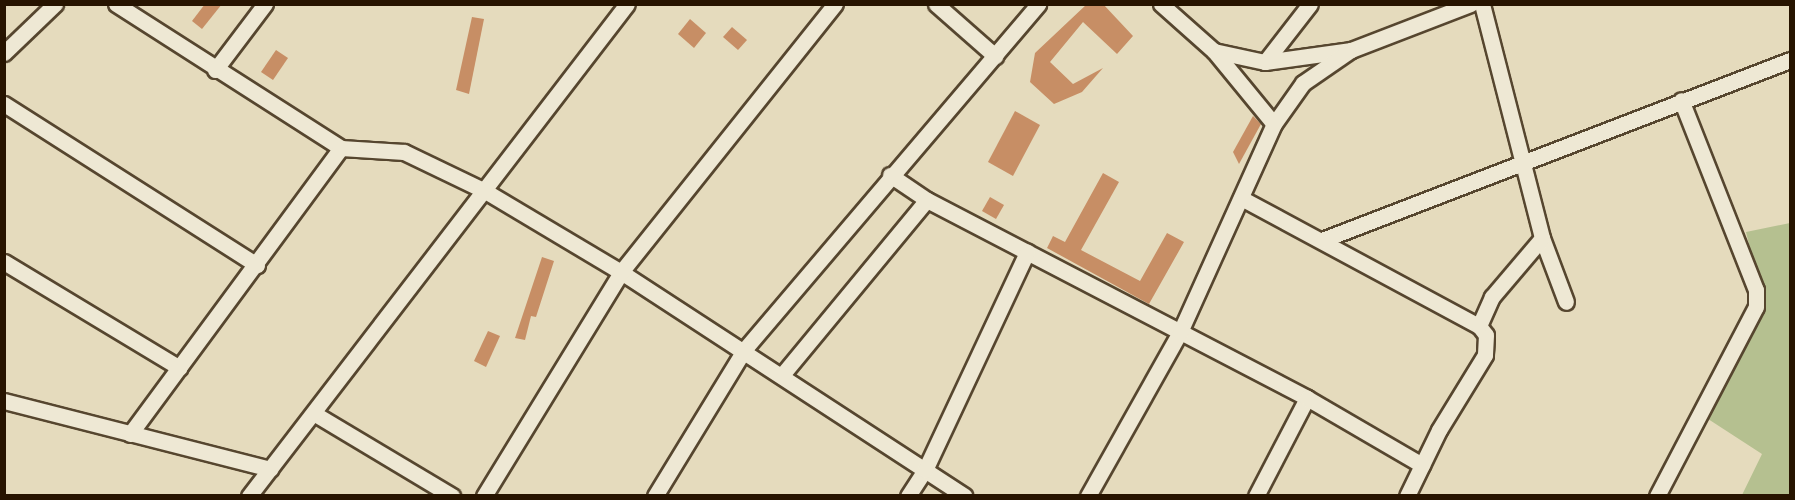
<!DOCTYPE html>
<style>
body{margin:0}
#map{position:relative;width:1795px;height:500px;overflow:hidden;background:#e5dbbd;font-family:"IM FELL Double Pica",serif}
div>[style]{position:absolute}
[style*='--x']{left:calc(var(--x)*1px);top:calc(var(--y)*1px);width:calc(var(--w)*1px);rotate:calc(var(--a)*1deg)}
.green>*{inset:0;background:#b5c090}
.building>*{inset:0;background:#c78e65}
.roads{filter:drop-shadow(2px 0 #56462f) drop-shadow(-2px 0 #56462f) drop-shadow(0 2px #56462f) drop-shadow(0 -2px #56462f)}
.minor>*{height:15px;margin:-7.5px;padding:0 7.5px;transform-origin:7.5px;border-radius:7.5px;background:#eee8d4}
span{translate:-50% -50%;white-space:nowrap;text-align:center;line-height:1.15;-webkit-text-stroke:5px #eee8d4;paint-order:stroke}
.frame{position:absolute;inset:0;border:6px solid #271400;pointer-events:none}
</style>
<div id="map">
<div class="green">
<div style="clip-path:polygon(1790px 223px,1790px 495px,1742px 495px,1762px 454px,1705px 417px,1762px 298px,1746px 232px)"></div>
</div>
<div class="building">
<div style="clip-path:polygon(205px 4px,222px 4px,202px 29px,192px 21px)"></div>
<div style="clip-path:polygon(1087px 4px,1103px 4px,1133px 36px,1117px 54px,1083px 22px,1050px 62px,1073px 84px,1103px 68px,1082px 92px,1054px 104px,1030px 82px,1035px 53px)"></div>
<div style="clip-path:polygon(472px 17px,484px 19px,469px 94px,456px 90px)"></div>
<div style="clip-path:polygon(690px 19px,706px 33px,694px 48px,678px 34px)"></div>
<div style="clip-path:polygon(732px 27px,747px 40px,738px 50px,723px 37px)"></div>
<div style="clip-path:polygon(276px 50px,288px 58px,273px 80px,261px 72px)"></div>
<div style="clip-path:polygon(1015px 111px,1040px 125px,1013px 176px,988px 162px)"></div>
<div style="clip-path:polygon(1253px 116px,1261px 124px,1239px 164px,1233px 152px)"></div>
<div style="clip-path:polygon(1103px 173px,1119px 182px,1081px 250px,1140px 281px,1167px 233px,1184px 242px,1149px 304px,1047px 248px,1053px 236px,1065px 242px)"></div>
<div style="clip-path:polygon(990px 197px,1004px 205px,996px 219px,982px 211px)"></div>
<div style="clip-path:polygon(542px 257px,554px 261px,536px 317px,531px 316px,525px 340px,515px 338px)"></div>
<div style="clip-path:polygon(488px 331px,500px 336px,486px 367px,474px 361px)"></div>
</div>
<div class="roads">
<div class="minor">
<div style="--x:116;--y:4;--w:267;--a:32.6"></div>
<div style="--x:341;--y:148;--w:63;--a:3.6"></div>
<div style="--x:404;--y:152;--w:90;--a:25.7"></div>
<div style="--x:485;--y:191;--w:158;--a:30.8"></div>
<div style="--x:621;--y:272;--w:410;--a:33.1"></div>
<div style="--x:936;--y:4;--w:79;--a:41.4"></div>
<div style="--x:1161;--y:4;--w:71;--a:41.6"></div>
<div style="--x:1214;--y:51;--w:94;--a:50.6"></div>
<div style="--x:1482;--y:4;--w:242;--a:75.6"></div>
<div style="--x:1542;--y:238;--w:68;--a:69.4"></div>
<div style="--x:1214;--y:51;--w:52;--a:12.2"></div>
<div style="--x:1265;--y:62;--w:87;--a:-7.9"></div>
<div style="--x:1351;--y:50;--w:128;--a:-21.1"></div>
<div style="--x:4;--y:53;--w:71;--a:-43.9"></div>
<div style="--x:1265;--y:62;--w:73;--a:-52.2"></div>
<div style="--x:215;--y:70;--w:83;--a:-52.9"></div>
<div style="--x:4;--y:104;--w:300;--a:32.5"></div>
<div style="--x:890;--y:175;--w:45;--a:34"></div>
<div style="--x:927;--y:200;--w:428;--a:27.5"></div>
<div style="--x:1307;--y:398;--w:110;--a:117.5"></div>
<div style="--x:1241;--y:198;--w:270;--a:28.3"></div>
<div style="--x:1479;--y:326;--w:11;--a:52"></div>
<div style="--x:1486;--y:335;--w:20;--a:93"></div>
<div style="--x:1485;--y:355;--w:88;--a:121.5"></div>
<div style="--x:1439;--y:430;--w:73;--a:115.9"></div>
<div style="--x:1322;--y:240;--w:501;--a:-21.04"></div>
<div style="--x:4;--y:262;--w:205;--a:31.1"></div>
<div style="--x:1479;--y:326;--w:32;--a:-66"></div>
<div style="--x:1492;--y:297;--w:77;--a:-49.7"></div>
<div style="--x:782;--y:375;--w:227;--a:-50.4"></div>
<div style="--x:1307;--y:398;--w:133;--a:30.2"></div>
<div style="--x:4;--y:401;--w:275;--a:14.3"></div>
<div style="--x:315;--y:414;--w:160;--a:30.9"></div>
<div style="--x:130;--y:434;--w:355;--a:-53.6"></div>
<div style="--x:249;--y:496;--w:620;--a:-52.47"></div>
<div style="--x:484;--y:496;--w:263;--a:-58.5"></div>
<div style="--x:621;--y:272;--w:343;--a:-51.4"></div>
<div style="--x:655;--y:496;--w:171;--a:-58.6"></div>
<div style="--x:744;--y:350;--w:454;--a:-49.6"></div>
<div style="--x:908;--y:496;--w:31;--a:-57"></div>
<div style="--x:925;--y:470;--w:241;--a:-64.9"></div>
<div style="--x:1088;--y:496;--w:188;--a:-60.7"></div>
<div style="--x:1180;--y:332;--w:228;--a:-65.7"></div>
<div style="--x:1274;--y:124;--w:50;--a:-54.7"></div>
<div style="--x:1303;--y:83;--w:58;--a:-34.5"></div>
<div style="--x:1657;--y:496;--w:213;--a:-62.4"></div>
<div style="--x:1756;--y:307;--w:17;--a:-90"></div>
<div style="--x:1756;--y:290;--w:204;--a:-111.5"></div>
</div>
</div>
<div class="frame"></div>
</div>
